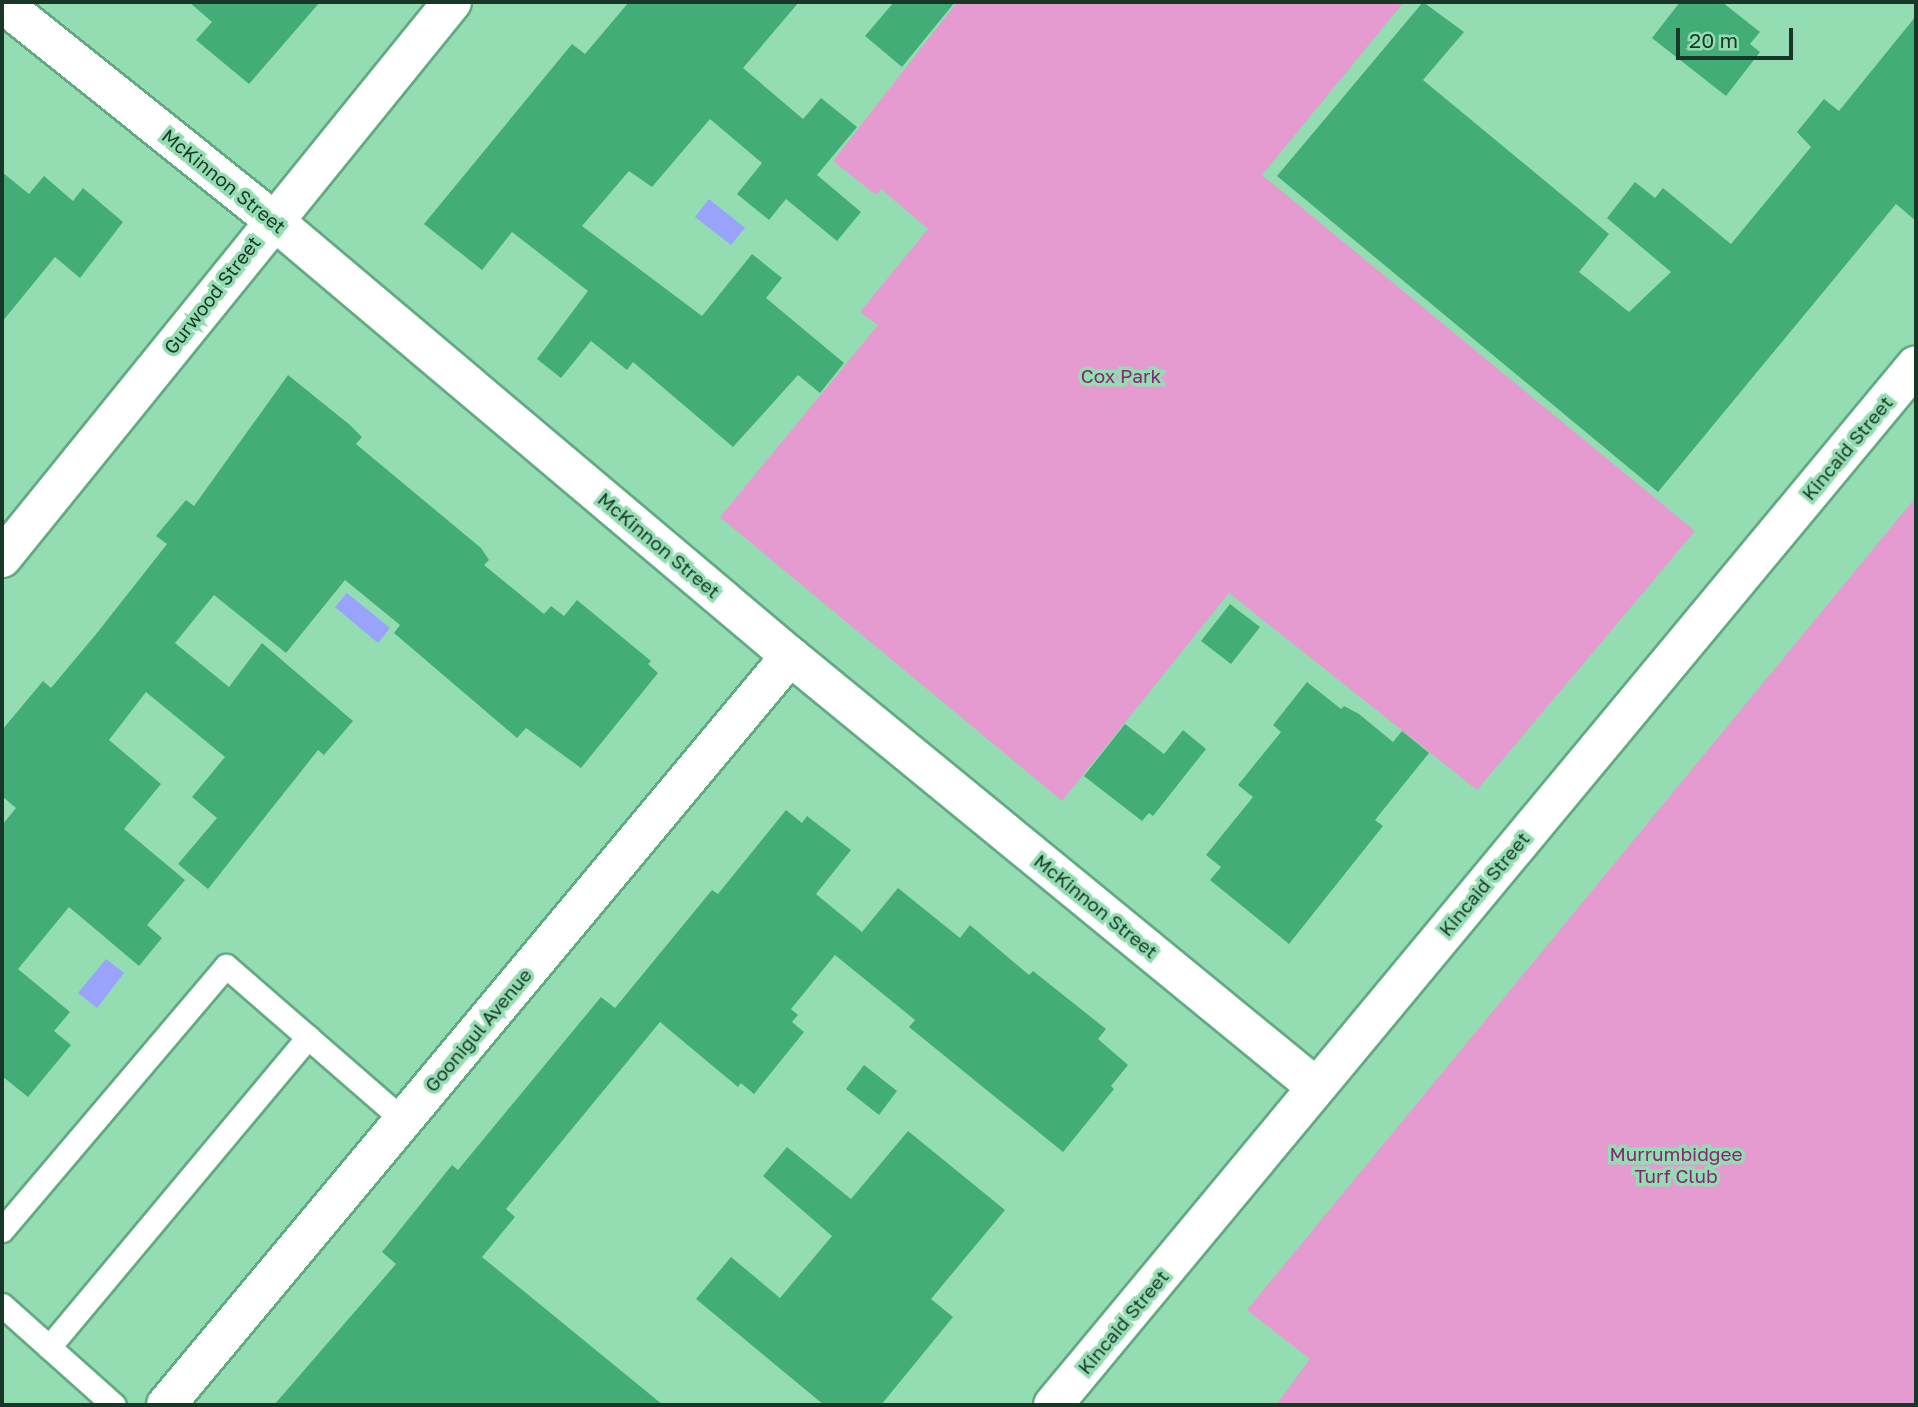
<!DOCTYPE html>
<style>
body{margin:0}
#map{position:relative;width:1918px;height:1407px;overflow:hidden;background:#94ddb2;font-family:"Golos Text",sans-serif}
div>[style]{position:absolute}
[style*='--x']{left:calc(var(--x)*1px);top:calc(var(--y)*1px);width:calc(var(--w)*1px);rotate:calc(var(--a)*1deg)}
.green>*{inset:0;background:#e59ad0}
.water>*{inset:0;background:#99a3fb}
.building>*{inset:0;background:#43ad77}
.roads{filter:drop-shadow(2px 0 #62aa82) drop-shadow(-2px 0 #62aa82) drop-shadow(0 2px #62aa82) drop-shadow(0 -2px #62aa82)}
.lane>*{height:23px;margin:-11.5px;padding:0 11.5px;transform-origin:11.5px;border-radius:11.5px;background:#fff}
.street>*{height:38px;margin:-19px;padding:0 19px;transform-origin:19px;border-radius:19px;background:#fff}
span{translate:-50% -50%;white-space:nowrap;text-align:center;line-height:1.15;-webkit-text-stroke:7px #94ddb2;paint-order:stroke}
.street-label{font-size:19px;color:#193726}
.park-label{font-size:19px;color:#862571}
.frame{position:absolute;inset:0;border:4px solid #193726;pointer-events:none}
.scale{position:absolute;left:1676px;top:28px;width:117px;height:32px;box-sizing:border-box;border:4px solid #193726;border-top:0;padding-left:9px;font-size:21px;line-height:24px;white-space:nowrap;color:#193726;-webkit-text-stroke:5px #94ddb2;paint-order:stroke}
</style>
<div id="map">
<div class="green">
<div style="clip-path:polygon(957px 2px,1404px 2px,1262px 175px,1695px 531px,1477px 790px,1229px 593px,1062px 801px,720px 517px,878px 325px,860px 312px,928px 229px,881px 189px,876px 195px,833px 161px)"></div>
<div style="clip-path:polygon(1916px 497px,1916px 1405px,1276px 1405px,1310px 1359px,1247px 1310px)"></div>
</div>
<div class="water">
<div style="clip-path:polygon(709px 199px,745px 228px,731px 245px,695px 217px)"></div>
<div style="clip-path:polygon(347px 593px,390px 628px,378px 643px,335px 607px)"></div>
<div style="clip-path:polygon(106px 959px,124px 973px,97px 1008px,78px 993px)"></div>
</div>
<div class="building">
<div style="clip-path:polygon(189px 2px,320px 2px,249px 84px,196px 40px,212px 22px)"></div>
<div style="clip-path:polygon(629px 2px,799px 2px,743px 68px,803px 119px,821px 98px,857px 127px,817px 175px,861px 212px,837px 241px,786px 199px,769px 220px,737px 194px,762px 163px,710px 119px,652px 187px,629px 171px,582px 226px,702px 316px,752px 254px,782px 278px,766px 298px,844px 363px,820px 393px,798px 375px,733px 447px,633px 362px,627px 370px,591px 341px,561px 378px,537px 359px,588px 291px,512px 232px,482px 270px,424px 224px,572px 44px,585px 54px)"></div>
<div style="clip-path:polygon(894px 2px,955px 2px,902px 67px,865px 36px)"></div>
<div style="clip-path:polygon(1423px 2px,1464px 32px,1423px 80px,1609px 234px,1579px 272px,1629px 312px,1671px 272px,1607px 218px,1635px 182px,1655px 198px,1663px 188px,1731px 244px,1811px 147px,1797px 132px,1824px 99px,1839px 111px,1916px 16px,1916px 221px,1896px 204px,1658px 492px,1277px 176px)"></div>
<div style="clip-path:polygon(1680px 2px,1722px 2px,1760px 32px,1750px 44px,1760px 52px,1726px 96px,1652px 38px)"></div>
<div style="clip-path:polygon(2px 172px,29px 194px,44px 176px,73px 201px,83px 188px,123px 222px,80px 278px,55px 257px,2px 322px)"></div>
<div style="clip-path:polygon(288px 375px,350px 425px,362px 437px,356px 444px,481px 548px,489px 560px,484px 565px,544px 614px,551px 606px,564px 616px,577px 600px,651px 661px,648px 664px,658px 673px,581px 768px,526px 728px,517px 738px,394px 633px,400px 625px,345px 580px,286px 653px,214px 595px,175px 643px,229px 687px,262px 643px,353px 721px,324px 755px,318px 750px,208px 889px,178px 864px,217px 818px,192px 797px,225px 757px,146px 692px,109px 740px,161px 784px,124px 829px,185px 880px,147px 925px,162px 938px,139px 966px,69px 907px,18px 969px,70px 1012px,54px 1031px,71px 1045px,28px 1097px,2px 1076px,2px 825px,16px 808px,2px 796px,2px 730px,43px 681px,51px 688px,97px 633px,167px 544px,156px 536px,186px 500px,194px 506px)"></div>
<div style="clip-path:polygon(1230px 604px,1260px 627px,1231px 664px,1201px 641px)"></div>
<div style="clip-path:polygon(1307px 682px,1341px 709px,1344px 706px,1359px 714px,1393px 742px,1402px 731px,1429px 753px,1375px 820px,1383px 826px,1289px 944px,1210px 880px,1221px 867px,1206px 855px,1253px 797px,1238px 785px,1281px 732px,1273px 725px)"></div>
<div style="clip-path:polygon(1125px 724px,1164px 754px,1183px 730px,1206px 749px,1153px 816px,1149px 813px,1142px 821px,1084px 776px)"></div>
<div style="clip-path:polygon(786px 810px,802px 823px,807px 816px,851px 850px,816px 894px,862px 932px,898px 888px,960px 938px,970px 925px,1029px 975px,1033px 971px,1106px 1029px,1098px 1039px,1128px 1065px,1111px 1086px,1114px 1089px,1063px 1152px,909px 1027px,915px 1020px,835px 955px,791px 1009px,798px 1015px,792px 1022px,804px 1032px,754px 1094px,741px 1083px,738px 1087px,660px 1022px,506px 1209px,515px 1217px,482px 1257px,663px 1405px,274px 1405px,396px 1264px,382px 1252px,452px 1165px,458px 1170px,601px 997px,615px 1008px,712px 890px,718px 894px)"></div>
<div style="clip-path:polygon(864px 1065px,897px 1091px,879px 1115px,846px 1089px)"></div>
<div style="clip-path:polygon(908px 1131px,1005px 1210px,931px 1299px,953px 1317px,881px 1405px,824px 1405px,696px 1299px,731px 1257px,780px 1298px,832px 1236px,763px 1176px,787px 1147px,851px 1199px)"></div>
</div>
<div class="roads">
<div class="lane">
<div style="--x:2;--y:1230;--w:346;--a:-49.7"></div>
<div style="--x:226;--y:966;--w:235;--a:41"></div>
<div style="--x:2;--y:1305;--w:150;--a:41.8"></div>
<div style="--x:49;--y:1347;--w:404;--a:-50.1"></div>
</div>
<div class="street">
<div style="--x:2;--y:3;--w:346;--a:38.7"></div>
<div style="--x:272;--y:219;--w:678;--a:40.15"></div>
<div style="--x:790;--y:656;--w:680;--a:39.33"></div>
<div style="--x:2;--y:558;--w:715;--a:-51.01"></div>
<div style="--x:166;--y:1405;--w:975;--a:-50.2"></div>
<div style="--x:1053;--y:1405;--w:1351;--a:-50.31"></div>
</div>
</div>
<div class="street-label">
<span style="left:224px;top:181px;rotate:39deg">McKinnon Street</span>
<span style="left:212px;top:295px;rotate:-52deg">Gurwood Street</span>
<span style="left:1847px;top:448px;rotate:-50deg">Kincaid Street</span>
<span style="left:659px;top:545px;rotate:40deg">McKinnon Street</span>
<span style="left:1484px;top:884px;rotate:-50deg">Kincaid Street</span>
<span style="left:1096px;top:906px;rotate:39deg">McKinnon Street</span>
<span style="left:478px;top:1030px;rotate:-50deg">Goonigul Avenue</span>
<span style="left:1123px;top:1322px;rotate:-50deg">Kincaid Street</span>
</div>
<div class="park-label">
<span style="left:1121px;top:376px">Cox Park</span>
<span style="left:1676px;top:1165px">Murrumbidgee<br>Turf Club</span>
</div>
<div class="frame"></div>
<div class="scale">20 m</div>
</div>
